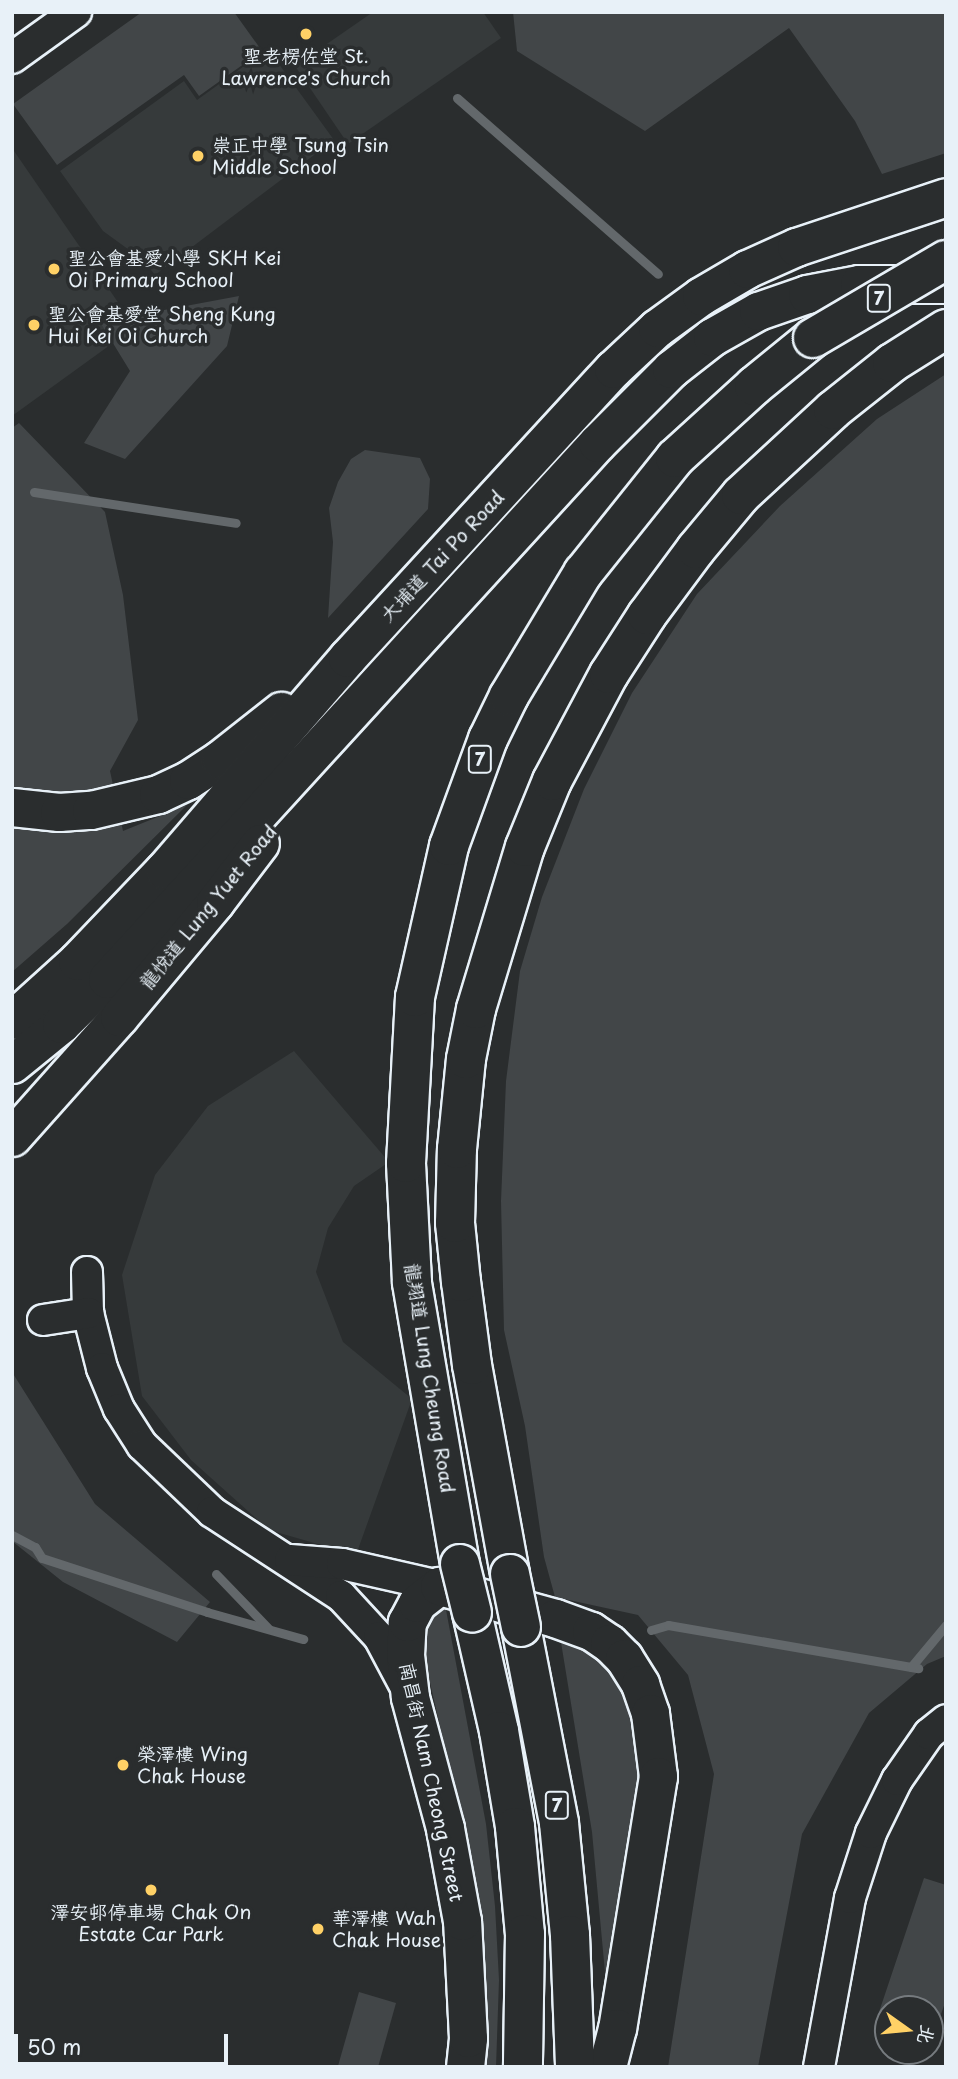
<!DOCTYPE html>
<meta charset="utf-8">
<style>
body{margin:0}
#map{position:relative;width:958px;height:2079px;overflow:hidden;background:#2a2d2e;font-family:"Playpen Sans","LXGW WenKai TC",sans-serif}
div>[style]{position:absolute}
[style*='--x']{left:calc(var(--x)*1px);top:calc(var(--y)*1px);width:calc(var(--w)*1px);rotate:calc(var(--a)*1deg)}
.built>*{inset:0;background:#363a3b}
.green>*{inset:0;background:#424648}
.stream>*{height:9px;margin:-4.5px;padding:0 4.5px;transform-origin:4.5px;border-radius:4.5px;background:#63686b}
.roads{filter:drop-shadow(2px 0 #e8f1f8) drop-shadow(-2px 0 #e8f1f8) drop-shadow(0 2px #e8f1f8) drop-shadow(0 -2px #e8f1f8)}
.minor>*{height:30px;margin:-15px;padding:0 15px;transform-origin:15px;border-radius:15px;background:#2a2d2e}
.major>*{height:37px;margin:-18.5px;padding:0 18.5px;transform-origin:18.5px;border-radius:18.5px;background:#2a2d2e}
.highway>*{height:38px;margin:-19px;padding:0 19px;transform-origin:19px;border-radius:19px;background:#2a2d2e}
.bridges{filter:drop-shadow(2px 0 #e8f1f8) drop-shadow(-2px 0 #e8f1f8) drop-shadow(0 2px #e8f1f8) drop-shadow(0 -2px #e8f1f8)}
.highway-bridge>*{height:38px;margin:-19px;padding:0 19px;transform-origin:19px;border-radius:19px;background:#2a2d2e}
.dots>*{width:19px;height:19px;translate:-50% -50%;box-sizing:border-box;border:4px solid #2a2d2e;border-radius:50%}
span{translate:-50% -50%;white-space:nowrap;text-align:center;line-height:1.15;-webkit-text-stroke:7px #2a2d2e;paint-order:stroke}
.shield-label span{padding:2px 5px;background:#2a2d2e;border:2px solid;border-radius:5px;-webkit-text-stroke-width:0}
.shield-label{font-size:18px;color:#e8f1f8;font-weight:700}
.poi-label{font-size:19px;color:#e8f1f8}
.left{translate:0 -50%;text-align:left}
.street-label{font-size:19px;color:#e8f1f8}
.frame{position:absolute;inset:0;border:14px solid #e8f1f8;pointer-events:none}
.north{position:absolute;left:874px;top:1995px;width:70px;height:70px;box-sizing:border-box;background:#2a2d2e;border:2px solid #767b7f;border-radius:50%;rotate:105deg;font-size:19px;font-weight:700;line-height:28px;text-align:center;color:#e8f1f8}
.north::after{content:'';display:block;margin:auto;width:24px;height:32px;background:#ffd166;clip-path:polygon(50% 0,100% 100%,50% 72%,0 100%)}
.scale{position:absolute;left:14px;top:2034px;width:214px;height:32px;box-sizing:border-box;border:4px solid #e8f1f8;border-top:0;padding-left:9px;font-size:21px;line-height:24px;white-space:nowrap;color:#e8f1f8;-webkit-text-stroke:5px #2a2d2e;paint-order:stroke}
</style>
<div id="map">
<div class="built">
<div style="clip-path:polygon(373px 12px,483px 12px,501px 38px,348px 144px,295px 66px)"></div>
<div style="clip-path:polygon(268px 49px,334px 140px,155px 275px,143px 260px,103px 231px,60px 171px,184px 81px,197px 100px)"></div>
<div style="clip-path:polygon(12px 148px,135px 327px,12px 416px)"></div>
<div style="clip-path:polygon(294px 1051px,389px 1162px,354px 1186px,328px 1228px,316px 1272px,343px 1342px,412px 1399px,356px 1555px,269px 1530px,191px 1460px,142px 1396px,122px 1275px,155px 1175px,208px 1106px)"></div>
</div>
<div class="green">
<div style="clip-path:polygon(142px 12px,234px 12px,262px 51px,199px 96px,184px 75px,57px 165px,13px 104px)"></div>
<div style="clip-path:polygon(513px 12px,946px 12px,946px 153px,882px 174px,855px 121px,789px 28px,645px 131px,517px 51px)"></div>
<div style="clip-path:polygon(239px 296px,227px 346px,125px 459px,84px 443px,130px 371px,100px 322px)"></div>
<div style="clip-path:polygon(946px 374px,946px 1656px,927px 1664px,869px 1713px,802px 1834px,758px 2067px,668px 2067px,714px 1774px,688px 1675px,638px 1615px,555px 1597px,544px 1557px,525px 1426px,504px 1330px,501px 1201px,506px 1081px,520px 971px,542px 897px,584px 789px,632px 693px,697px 594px,780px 506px,877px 419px)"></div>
<div style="clip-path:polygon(19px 423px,105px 512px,123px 595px,138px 720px,110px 771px,123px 831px,187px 805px,67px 924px,12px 972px,12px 428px)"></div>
<div style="clip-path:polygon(365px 450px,420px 458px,430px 479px,428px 509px,328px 618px,333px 542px,329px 508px,338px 482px,351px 459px)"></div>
<div style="clip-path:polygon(12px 1372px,95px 1504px,210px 1602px,177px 1642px,63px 1582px,12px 1541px)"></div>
<div style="clip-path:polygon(444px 1599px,486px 1824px,495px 1906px,499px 1980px,496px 2067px,478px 2067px,469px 1885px,451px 1774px,423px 1652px,422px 1633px,430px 1603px)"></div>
<div style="clip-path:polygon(559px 1630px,582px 1641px,619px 1674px,645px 1754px,608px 2005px,592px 1832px)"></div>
<div style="clip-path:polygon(924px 1878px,946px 1885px,946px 2000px,935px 2031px,930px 2029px,930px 2009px,888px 2009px,888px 2015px,879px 2012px)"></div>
<div style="clip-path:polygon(359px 1992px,396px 2003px,378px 2067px,338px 2066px)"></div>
</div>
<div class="stream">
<div style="--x:457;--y:98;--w:267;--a:41.2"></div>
<div style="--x:34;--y:492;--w:204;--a:8.7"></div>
<div style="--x:12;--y:1535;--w:26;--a:28"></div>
<div style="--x:35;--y:1547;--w:13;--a:58"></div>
<div style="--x:42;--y:1558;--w:174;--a:18.1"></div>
<div style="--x:207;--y:1612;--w:100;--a:15.7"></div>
<div style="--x:216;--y:1574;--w:76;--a:46.1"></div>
<div style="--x:651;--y:1630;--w:18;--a:-16"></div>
<div style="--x:668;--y:1625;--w:254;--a:9.8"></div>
<div style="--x:911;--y:1667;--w:55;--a:-50.2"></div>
</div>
<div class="roads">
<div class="minor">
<div style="--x:12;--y:58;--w:79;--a:-35.7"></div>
<div style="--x:87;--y:1272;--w:41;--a:88.6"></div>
<div style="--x:88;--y:1313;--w:57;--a:75.7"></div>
<div style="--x:102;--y:1368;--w:44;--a:67.5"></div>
<div style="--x:119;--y:1409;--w:43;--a:57.4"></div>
<div style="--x:142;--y:1445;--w:97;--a:43.7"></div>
<div style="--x:212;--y:1512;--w:154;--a:33.1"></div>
<div style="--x:341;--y:1596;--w:56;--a:47.2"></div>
<div style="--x:379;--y:1637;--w:53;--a:62"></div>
<div style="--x:43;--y:1320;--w:46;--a:-8.8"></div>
<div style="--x:290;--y:1560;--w:52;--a:4.4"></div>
<div style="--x:342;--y:1564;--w:99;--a:12.8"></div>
<div style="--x:819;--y:2067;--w:172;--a:-79.6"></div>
<div style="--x:850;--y:1898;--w:68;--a:-72.1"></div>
<div style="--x:871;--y:1833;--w:59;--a:-63.9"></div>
<div style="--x:897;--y:1780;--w:56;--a:-55.2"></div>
<div style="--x:929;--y:1734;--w:22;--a:-39"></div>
</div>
<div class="major">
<div style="--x:12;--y:807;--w:47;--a:6.1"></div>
<div style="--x:59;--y:812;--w:32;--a:-4"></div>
<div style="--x:91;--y:810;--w:69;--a:-13.4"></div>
<div style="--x:158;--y:794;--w:33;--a:-25"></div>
<div style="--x:188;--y:780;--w:38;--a:-33"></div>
<div style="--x:220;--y:759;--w:78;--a:-38.2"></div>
<div style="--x:12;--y:1020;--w:88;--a:-42.2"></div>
<div style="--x:77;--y:961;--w:126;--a:-46.3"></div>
<div style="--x:164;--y:870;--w:280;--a:-49.2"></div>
<div style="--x:347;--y:658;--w:393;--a:-47.4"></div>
<div style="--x:613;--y:369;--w:60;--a:-43"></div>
<div style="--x:657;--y:328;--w:54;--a:-36"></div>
<div style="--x:701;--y:296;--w:53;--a:-30.4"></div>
<div style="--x:747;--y:269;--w:54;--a:-24.2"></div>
<div style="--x:796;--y:247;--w:158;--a:-18.4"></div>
<div style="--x:12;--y:1064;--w:63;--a:-39.2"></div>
<div style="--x:61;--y:1024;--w:64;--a:-44.4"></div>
<div style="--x:107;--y:979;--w:726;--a:-47.57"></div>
<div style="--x:597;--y:443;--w:105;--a:-45"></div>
<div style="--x:671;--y:369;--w:52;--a:-38"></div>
<div style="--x:712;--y:337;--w:53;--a:-29.5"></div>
<div style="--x:758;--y:311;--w:52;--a:-19.1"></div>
<div style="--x:807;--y:294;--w:53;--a:-10.9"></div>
<div style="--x:859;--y:284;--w:87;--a:0"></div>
<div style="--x:12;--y:1137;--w:161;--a:-48.3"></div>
<div style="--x:119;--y:1017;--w:150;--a:-50.1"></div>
<div style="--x:215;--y:902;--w:74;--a:-52.7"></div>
<div style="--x:465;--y:2067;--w:29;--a:-84"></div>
<div style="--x:468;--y:2038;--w:117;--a:-92.9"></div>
<div style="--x:462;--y:1921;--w:95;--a:-100.4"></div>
<div style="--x:445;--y:1828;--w:136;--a:-105"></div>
<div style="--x:410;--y:1697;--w:42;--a:-96.8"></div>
<div style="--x:405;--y:1655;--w:33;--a:-87"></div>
<div style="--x:407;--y:1622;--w:21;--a:-62"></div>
<div style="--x:417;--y:1603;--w:28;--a:-38"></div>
<div style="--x:439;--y:1586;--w:120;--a:15.4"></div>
<div style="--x:555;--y:1618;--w:38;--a:20"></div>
<div style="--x:591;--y:1631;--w:22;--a:34"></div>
<div style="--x:609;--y:1643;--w:21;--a:45"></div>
<div style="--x:624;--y:1658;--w:31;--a:58"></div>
<div style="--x:640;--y:1684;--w:31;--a:71"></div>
<div style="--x:650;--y:1713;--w:64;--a:82.8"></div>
<div style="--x:658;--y:1776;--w:255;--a:99.2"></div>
<div style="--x:617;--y:2028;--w:40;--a:104.4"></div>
</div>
<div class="highway">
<div style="--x:460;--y:1564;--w:286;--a:-99.7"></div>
<div style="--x:412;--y:1282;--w:119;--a:-92.9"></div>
<div style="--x:406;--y:1163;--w:166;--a:-86.9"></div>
<div style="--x:415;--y:997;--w:155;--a:-77.3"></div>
<div style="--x:449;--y:846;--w:114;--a:-70"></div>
<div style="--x:488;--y:739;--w:48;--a:-64"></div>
<div style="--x:509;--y:696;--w:144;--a:-59"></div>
<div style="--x:583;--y:573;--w:147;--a:-51.3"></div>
<div style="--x:675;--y:458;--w:107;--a:-42.3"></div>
<div style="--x:754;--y:386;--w:76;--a:-39.1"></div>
<div style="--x:510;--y:1574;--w:212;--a:-100.3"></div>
<div style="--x:472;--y:1365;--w:84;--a:-97.5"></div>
<div style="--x:461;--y:1282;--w:59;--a:-95.8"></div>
<div style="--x:455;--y:1223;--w:74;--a:-88.5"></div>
<div style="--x:457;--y:1149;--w:90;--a:-84.3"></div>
<div style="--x:466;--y:1059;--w:51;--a:-78.7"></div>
<div style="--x:476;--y:1009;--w:169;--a:-73.2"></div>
<div style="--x:525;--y:847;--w:71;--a:-67.8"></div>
<div style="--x:552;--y:781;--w:121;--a:-62"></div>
<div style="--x:609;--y:674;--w:70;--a:-57.2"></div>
<div style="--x:647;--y:615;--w:82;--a:-53.4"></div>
<div style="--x:696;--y:549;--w:70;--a:-50.2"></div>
<div style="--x:741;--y:495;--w:125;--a:-42.7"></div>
<div style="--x:833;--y:410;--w:75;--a:-38.5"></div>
<div style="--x:892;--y:363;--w:64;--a:-32.2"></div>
<div style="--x:472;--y:1613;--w:121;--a:77.1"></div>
<div style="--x:499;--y:1731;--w:97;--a:80.5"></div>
<div style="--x:515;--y:1827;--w:107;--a:84.7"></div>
<div style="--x:525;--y:1934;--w:133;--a:90.9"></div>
<div style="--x:521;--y:1627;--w:200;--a:79"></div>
<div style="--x:559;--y:1823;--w:113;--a:84.4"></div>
<div style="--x:570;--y:1935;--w:132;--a:87.8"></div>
</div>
</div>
<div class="bridges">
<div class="highway-bridge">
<div style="--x:813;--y:338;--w:154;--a:-30.4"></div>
<div style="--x:460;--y:1564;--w:50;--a:76.2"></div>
<div style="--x:510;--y:1574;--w:54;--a:78.3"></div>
</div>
</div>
<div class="dots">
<div style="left:306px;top:34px;background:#ffd166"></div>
<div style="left:198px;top:156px;background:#ffd166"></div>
<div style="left:54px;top:269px;background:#ffd166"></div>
<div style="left:34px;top:325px;background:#ffd166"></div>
<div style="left:123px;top:1765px;background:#ffd166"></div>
<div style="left:151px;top:1890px;background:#ffd166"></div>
<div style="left:318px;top:1929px;background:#ffd166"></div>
</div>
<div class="shield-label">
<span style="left:879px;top:298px">7</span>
<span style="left:480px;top:759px">7</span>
<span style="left:557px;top:1805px">7</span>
</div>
<div class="poi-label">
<span style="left:306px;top:67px">聖老楞佐堂 St.<br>Lawrence's Church</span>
<span class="left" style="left:212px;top:156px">崇正中學 Tsung Tsin<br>Middle School</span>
<span class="left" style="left:68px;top:269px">聖公會基愛小學 SKH Kei<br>Oi Primary School</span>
<span class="left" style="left:48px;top:325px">聖公會基愛堂 Sheng Kung<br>Hui Kei Oi Church</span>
<span class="left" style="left:137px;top:1765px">榮澤樓 Wing<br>Chak House</span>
<span style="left:151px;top:1923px">澤安邨停車場 Chak On<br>Estate Car Park</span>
<span class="left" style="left:332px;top:1929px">華澤樓 Wah<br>Chak House</span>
</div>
<div class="street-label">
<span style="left:442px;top:556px;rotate:-47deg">大埔道 Tai Po Road</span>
<span style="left:208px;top:907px;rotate:-51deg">龍悅道 Lung Yuet Road</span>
<span style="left:430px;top:1378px;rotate:81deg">龍翔道 Lung Cheung Road</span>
<span style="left:432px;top:1782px;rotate:78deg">南昌街 Nam Cheong Street</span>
</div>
<div class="frame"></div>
<div class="north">北</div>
<div class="scale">50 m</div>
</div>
